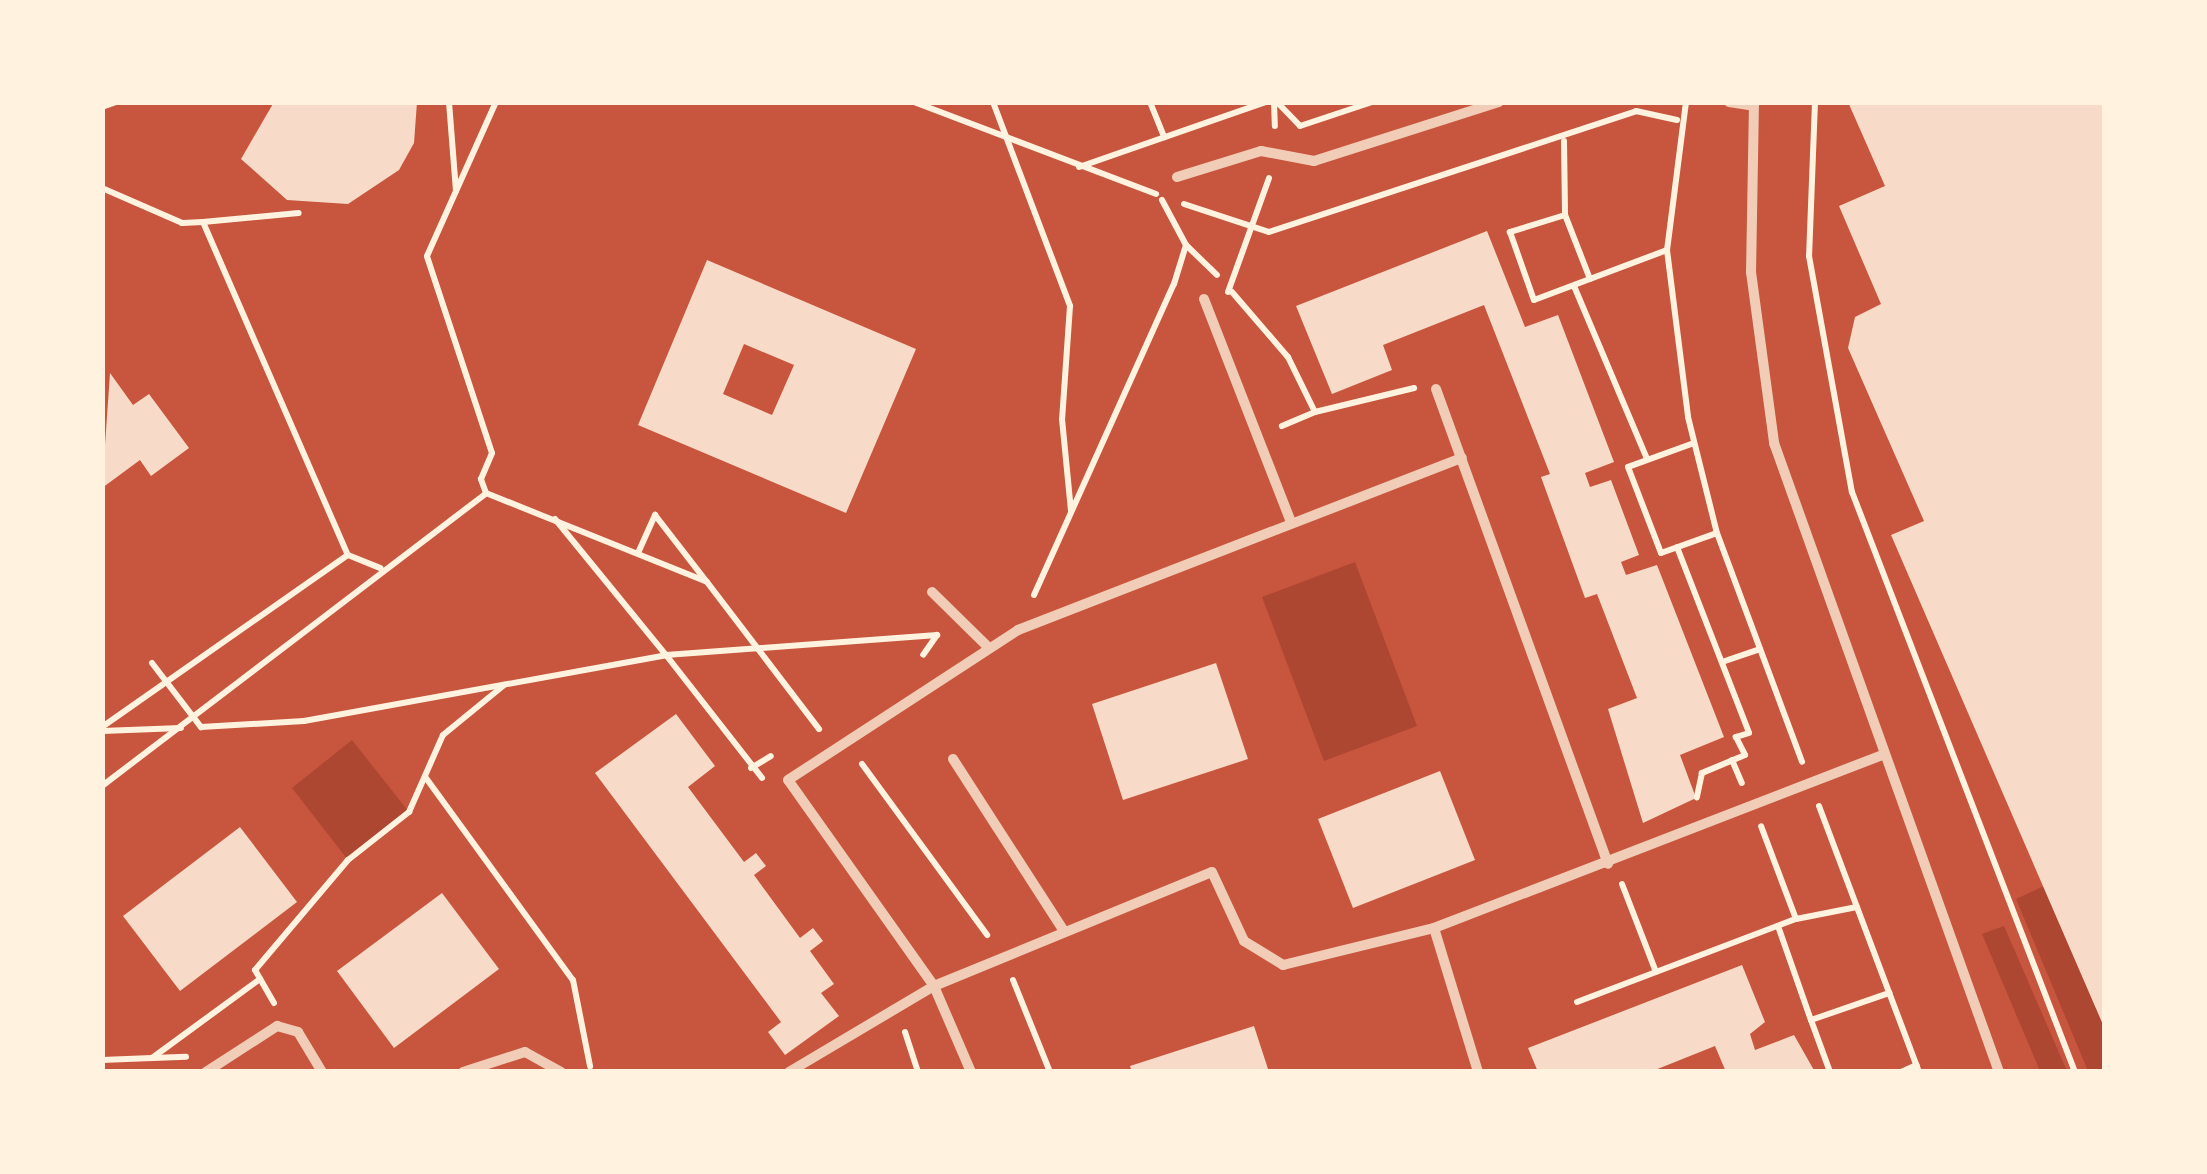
<!DOCTYPE html>
<style>
body{margin:0}
#map{position:relative;width:2207px;height:1174px;overflow:hidden;background:#c8553d;font-family:"Noto Sans",sans-serif}
div>[style]{position:absolute}
[style*='--x']{left:calc(var(--x)*1px);top:calc(var(--y)*1px);width:calc(var(--w)*1px);rotate:calc(var(--a)*1deg)}
.green>*{inset:0;background:#ae4732}
.building>*{inset:0;background:#f7dbc8}
.path>*{height:6px;margin:-3px;padding:0 3px;transform-origin:3px;border-radius:3px;background:#fff3e0}
.minor>*{height:10px;margin:-5px;padding:0 5px;transform-origin:5px;border-radius:5px;background:#f1ccb7}
span{translate:-50% -50%;white-space:nowrap;text-align:center;line-height:1.15;-webkit-text-stroke:9px #fff3e0;paint-order:stroke}
.frame{position:absolute;inset:0;border:105px solid #fff3e0;pointer-events:none}
</style>
<div id="map">
<div class="green">
<div style="clip-path:polygon(1355px 562px,1417px 726px,1324px 761px,1262px 597px)"></div>
<div style="clip-path:polygon(352px 740px,409px 812px,348px 860px,292px 788px)"></div>
<div style="clip-path:polygon(2044px 886px,2104px 1027px,2104px 1071px,2088px 1071px,2016px 899px)"></div>
<div style="clip-path:polygon(2004px 926px,2067px 1071px,2040px 1071px,1982px 934px)"></div>
</div>
<div class="building">
<div style="clip-path:polygon(274px 102px,417px 102px,414px 143px,399px 170px,348px 204px,287px 200px,241px 159px)"></div>
<div style="clip-path:polygon(1848px 102px,2104px 102px,2104px 1027px,1891px 535px,1924px 521px,1848px 348px,1855px 317px,1881px 304px,1839px 206px,1885px 186px)"></div>
<div style="clip-path:polygon(1487px 231px,1525px 327px,1558px 315px,1614px 462px,1585px 473px,1590px 487px,1611px 480px,1639px 555px,1621px 562px,1626px 575px,1657px 565px,1724px 737px,1680px 755px,1696px 798px,1643px 823px,1608px 709px,1637px 698px,1597px 594px,1585px 598px,1541px 477px,1550px 474px,1484px 305px,1383px 345px,1392px 370px,1332px 394px,1296px 306px)"></div>
<div style="clip-path:polygon(evenodd,707px 260px,916px 349px,846px 513px,638px 425px,707px 260px,744px 344px,794px 365px,772px 415px,723px 394px,744px 344px)"></div>
<div style="clip-path:polygon(110px 373px,133px 405px,149px 394px,189px 448px,151px 476px,140px 460px,102px 488px)"></div>
<div style="clip-path:polygon(1216px 663px,1248px 759px,1123px 800px,1092px 704px)"></div>
<div style="clip-path:polygon(676px 714px,715px 766px,688px 787px,744px 862px,756px 853px,766px 866px,754px 875px,800px 938px,813px 928px,823px 941px,810px 951px,834px 984px,821px 993px,839px 1016px,785px 1055px,768px 1032px,781px 1022px,595px 773px)"></div>
<div style="clip-path:polygon(1440px 771px,1475px 860px,1353px 908px,1318px 819px)"></div>
<div style="clip-path:polygon(240px 827px,297px 902px,180px 991px,123px 916px)"></div>
<div style="clip-path:polygon(442px 893px,499px 969px,394px 1048px,337px 971px)"></div>
<div style="clip-path:polygon(1742px 965px,1765px 1022px,1750px 1034px,1755px 1050px,1794px 1035px,1815px 1072px,1726px 1072px,1715px 1046px,1650px 1072px,1538px 1072px,1528px 1048px)"></div>
<div style="clip-path:polygon(1254px 1026px,1269px 1072px,1132px 1072px,1130px 1066px)"></div>
</div>
<div class="path">
<div style="--x:449;--y:102;--w:89;--a:85.5"></div>
<div style="--x:914;--y:102;--w:259;--a:20.8"></div>
<div style="--x:993;--y:102;--w:218;--a:69.3"></div>
<div style="--x:1070;--y:306;--w:113;--a:94"></div>
<div style="--x:1062;--y:419;--w:92;--a:84.4"></div>
<div style="--x:1150;--y:102;--w:38;--a:68"></div>
<div style="--x:1274;--y:102;--w:24;--a:88"></div>
<div style="--x:1277;--y:102;--w:33;--a:46"></div>
<div style="--x:1300;--y:126;--w:76;--a:-18.4"></div>
<div style="--x:1686;--y:102;--w:149;--a:97.3"></div>
<div style="--x:1667;--y:250;--w:168;--a:82.8"></div>
<div style="--x:1688;--y:417;--w:120;--a:76"></div>
<div style="--x:1717;--y:533;--w:244;--a:69.6"></div>
<div style="--x:1815;--y:102;--w:154;--a:92.2"></div>
<div style="--x:1809;--y:256;--w:240;--a:79.7"></div>
<div style="--x:1852;--y:492;--w:621;--a:68.97"></div>
<div style="--x:102;--y:107;--w:15;--a:-20"></div>
<div style="--x:1564;--y:141;--w:74;--a:89.2"></div>
<div style="--x:1079;--y:167;--w:198;--a:-19.2"></div>
<div style="--x:102;--y:188;--w:87;--a:23.6"></div>
<div style="--x:182;--y:223;--w:21;--a:-3"></div>
<div style="--x:203;--y:222;--w:363;--a:66.5"></div>
<div style="--x:1184;--y:204;--w:89;--a:18.2"></div>
<div style="--x:1269;--y:232;--w:386;--a:-18.2"></div>
<div style="--x:1636;--y:111;--w:42;--a:12.4"></div>
<div style="--x:203;--y:222;--w:96;--a:-5.4"></div>
<div style="--x:1186;--y:245;--w:43;--a:44.1"></div>
<div style="--x:1590;--y:279;--w:69;--a:-111.3"></div>
<div style="--x:1565;--y:215;--w:58;--a:162.8"></div>
<div style="--x:1510;--y:232;--w:72;--a:70.6"></div>
<div style="--x:1534;--y:300;--w:142;--a:-20.6"></div>
<div style="--x:1574;--y:286;--w:188;--a:67.1"></div>
<div style="--x:1228;--y:292;--w:121;--a:-70.2"></div>
<div style="--x:1232;--y:292;--w:86;--a:49.3"></div>
<div style="--x:1288;--y:357;--w:61;--a:63.9"></div>
<div style="--x:1315;--y:412;--w:36;--a:157"></div>
<div style="--x:1315;--y:412;--w:102;--a:-13.6"></div>
<div style="--x:1694;--y:443;--w:70;--a:160"></div>
<div style="--x:1628;--y:467;--w:92;--a:69"></div>
<div style="--x:1661;--y:553;--w:59;--a:-19.7"></div>
<div style="--x:486;--y:493;--w:15;--a:-110"></div>
<div style="--x:481;--y:479;--w:28;--a:-67"></div>
<div style="--x:492;--y:453;--w:207;--a:-108.3"></div>
<div style="--x:427;--y:256;--w:169;--a:-65.9"></div>
<div style="--x:555;--y:519;--w:176;--a:50.8"></div>
<div style="--x:666;--y:655;--w:272;--a:-4.2"></div>
<div style="--x:937;--y:635;--w:24;--a:125"></div>
<div style="--x:1677;--y:547;--w:199;--a:68.8"></div>
<div style="--x:1749;--y:733;--w:14;--a:163"></div>
<div style="--x:1736;--y:737;--w:20;--a:63"></div>
<div style="--x:1745;--y:755;--w:47;--a:157.3"></div>
<div style="--x:1702;--y:773;--w:25;--a:102"></div>
<div style="--x:638;--y:553;--w:42;--a:-65.9"></div>
<div style="--x:655;--y:515;--w:83;--a:52.3"></div>
<div style="--x:1034;--y:595;--w:341;--a:-65.8"></div>
<div style="--x:1174;--y:284;--w:41;--a:-72.9"></div>
<div style="--x:1186;--y:245;--w:51;--a:-118.1"></div>
<div style="--x:1722;--y:662;--w:40;--a:-18.9"></div>
<div style="--x:152;--y:663;--w:81;--a:52.6"></div>
<div style="--x:201;--y:727;--w:103;--a:-3.3"></div>
<div style="--x:304;--y:721;--w:368;--a:-10.3"></div>
<div style="--x:666;--y:655;--w:156;--a:52"></div>
<div style="--x:102;--y:727;--w:300;--a:-35"></div>
<div style="--x:348;--y:555;--w:35;--a:22"></div>
<div style="--x:102;--y:731;--w:79;--a:-2.2"></div>
<div style="--x:1732;--y:760;--w:25;--a:67"></div>
<div style="--x:862;--y:764;--w:212;--a:53.8"></div>
<div style="--x:751;--y:768;--w:23;--a:-31"></div>
<div style="--x:426;--y:778;--w:250;--a:54"></div>
<div style="--x:573;--y:980;--w:88;--a:78.8"></div>
<div style="--x:102;--y:786;--w:483;--a:-37.3"></div>
<div style="--x:486;--y:493;--w:238;--a:21.9"></div>
<div style="--x:707;--y:582;--w:185;--a:52.7"></div>
<div style="--x:1819;--y:806;--w:284;--a:69.4"></div>
<div style="--x:1622;--y:884;--w:94;--a:68.9"></div>
<div style="--x:1796;--y:919;--w:62;--a:-11.1"></div>
<div style="--x:1778;--y:926;--w:100;--a:70.7"></div>
<div style="--x:1811;--y:1020;--w:83;--a:-19.1"></div>
<div style="--x:1013;--y:980;--w:99;--a:68.1"></div>
<div style="--x:1577;--y:1002;--w:234;--a:-20.8"></div>
<div style="--x:1796;--y:919;--w:99;--a:-110.6"></div>
<div style="--x:274;--y:1003;--w:38;--a:-120"></div>
<div style="--x:255;--y:970;--w:144;--a:-49.8"></div>
<div style="--x:348;--y:860;--w:78;--a:-38.2"></div>
<div style="--x:409;--y:812;--w:84;--a:-66.2"></div>
<div style="--x:443;--y:735;--w:79;--a:-39.3"></div>
<div style="--x:1811;--y:1020;--w:55;--a:69.9"></div>
<div style="--x:905;--y:1032;--w:42;--a:72"></div>
<div style="--x:153;--y:1058;--w:33;--a:-2"></div>
<div style="--x:102;--y:1060;--w:50;--a:-2.3"></div>
<div style="--x:152;--y:1058;--w:134;--a:-36.2"></div>
<div style="--x:1901;--y:1072;--w:17;--a:-24"></div>
</div>
<div class="minor">
<div style="--x:1729;--y:102;--w:25;--a:9"></div>
<div style="--x:1754;--y:102;--w:170;--a:91"></div>
<div style="--x:1751;--y:272;--w:173;--a:82.3"></div>
<div style="--x:1774;--y:443;--w:668;--a:70.32"></div>
<div style="--x:1177;--y:177;--w:88;--a:-17.2"></div>
<div style="--x:1261;--y:151;--w:54;--a:10.7"></div>
<div style="--x:1314;--y:161;--w:194;--a:-17.7"></div>
<div style="--x:1204;--y:299;--w:239;--a:68.7"></div>
<div style="--x:1436;--y:389;--w:505;--a:70.09"></div>
<div style="--x:932;--y:592;--w:78;--a:44.5"></div>
<div style="--x:953;--y:759;--w:205;--a:57.2"></div>
<div style="--x:1434;--y:928;--w:151;--a:73"></div>
<div style="--x:206;--y:1072;--w:85;--a:-32.9"></div>
<div style="--x:277;--y:1026;--w:22;--a:16"></div>
<div style="--x:298;--y:1032;--w:47;--a:59"></div>
<div style="--x:463;--y:1072;--w:65;--a:-17.9"></div>
<div style="--x:525;--y:1052;--w:41;--a:29.1"></div>
<div style="--x:789;--y:1072;--w:169;--a:-30.7"></div>
<div style="--x:934;--y:986;--w:300;--a:-22.3"></div>
<div style="--x:1212;--y:872;--w:76;--a:65.1"></div>
<div style="--x:1244;--y:941;--w:46;--a:31.6"></div>
<div style="--x:1283;--y:965;--w:155;--a:-13.8"></div>
<div style="--x:1434;--y:928;--w:481;--a:-21.1"></div>
<div style="--x:971;--y:1072;--w:94;--a:-113.3"></div>
<div style="--x:934;--y:986;--w:252;--a:-125.3"></div>
<div style="--x:788;--y:780;--w:275;--a:-33.1"></div>
<div style="--x:1018;--y:630;--w:476;--a:-21.2"></div>
</div>
<div class="frame"></div>
</div>
